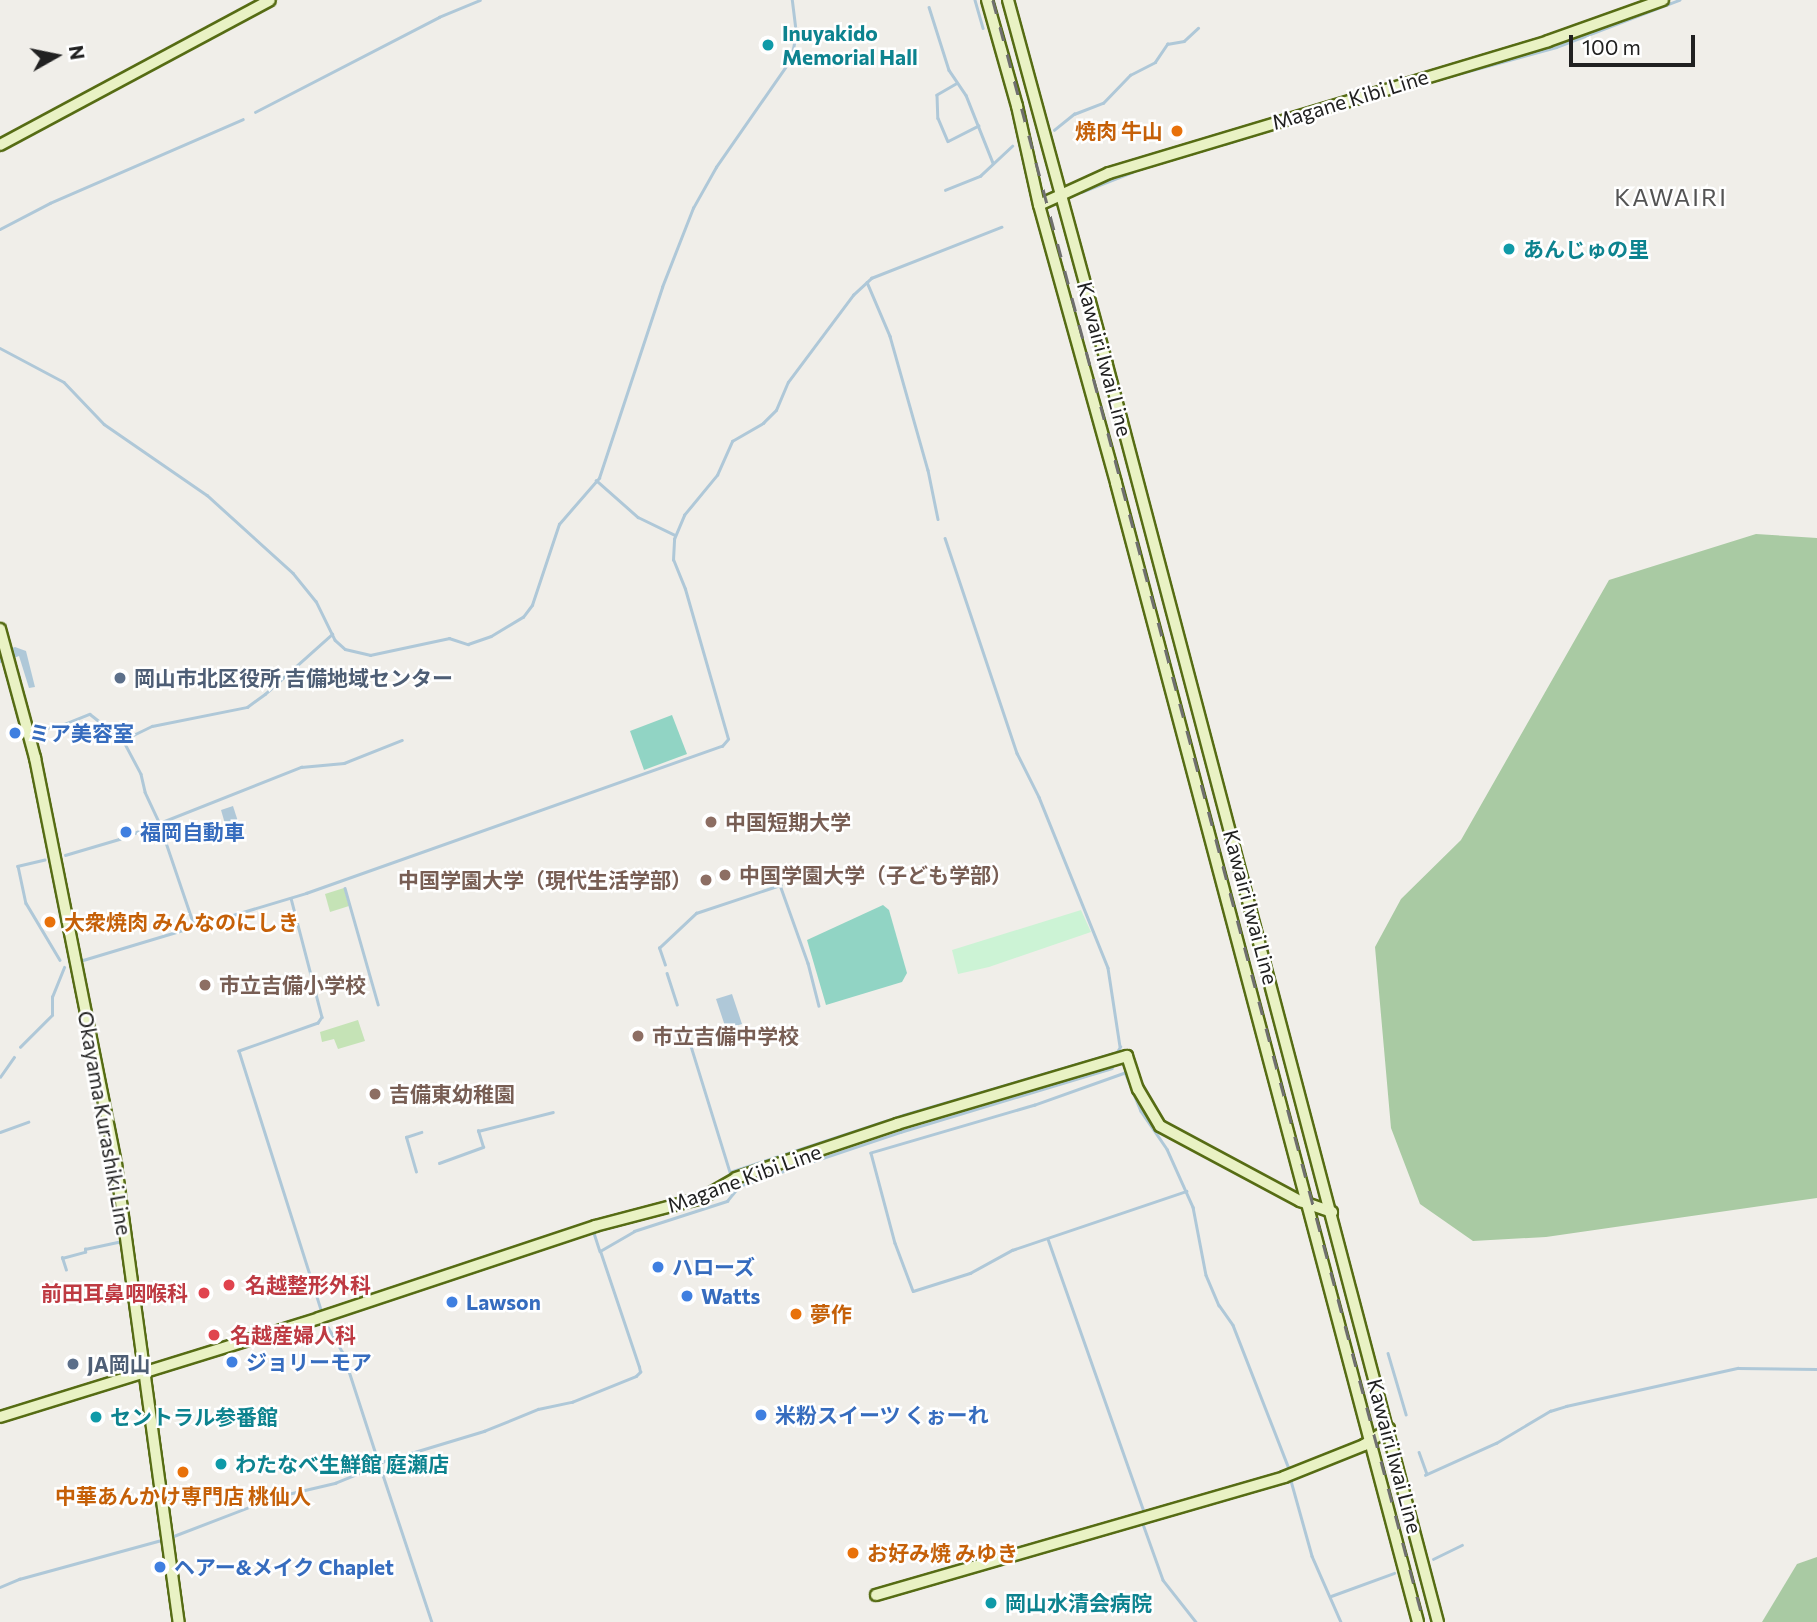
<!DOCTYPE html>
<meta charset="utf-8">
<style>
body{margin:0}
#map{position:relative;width:1817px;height:1622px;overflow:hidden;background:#f0eee9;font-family:Commissioner,"Noto Sans JP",sans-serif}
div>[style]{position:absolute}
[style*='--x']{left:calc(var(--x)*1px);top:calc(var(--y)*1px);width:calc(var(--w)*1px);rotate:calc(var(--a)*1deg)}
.grass>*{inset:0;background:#c5e3b6}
.forest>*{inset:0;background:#a9caa3}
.park>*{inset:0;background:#ccf3d5}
.pitch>*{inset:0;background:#91d4c4}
.water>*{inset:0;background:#afc8d8}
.stream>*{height:2.5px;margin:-1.25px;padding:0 1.25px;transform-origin:1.25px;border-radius:1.25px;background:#afc8d8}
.roads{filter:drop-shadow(2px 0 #566c14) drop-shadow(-2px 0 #566c14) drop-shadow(0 2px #566c14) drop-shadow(0 -2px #566c14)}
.secondary>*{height:10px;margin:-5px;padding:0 5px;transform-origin:5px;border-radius:5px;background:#e9f2c4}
.rail>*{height:2.5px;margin-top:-1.25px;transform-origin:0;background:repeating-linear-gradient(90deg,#6f6f6f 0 14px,transparent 0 28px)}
.dots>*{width:19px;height:19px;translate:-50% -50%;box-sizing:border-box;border:4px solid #fff;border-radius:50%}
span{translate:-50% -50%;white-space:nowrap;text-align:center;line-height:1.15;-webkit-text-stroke:5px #fff;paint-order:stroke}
.culture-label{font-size:21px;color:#0d838f;font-weight:700}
.left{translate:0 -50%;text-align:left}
.street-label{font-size:21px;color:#212121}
.food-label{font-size:21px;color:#c56008;font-weight:700}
.right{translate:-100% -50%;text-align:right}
.service-label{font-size:21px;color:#4e5e75;font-weight:700}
.shop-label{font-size:21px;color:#366cbe;font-weight:700}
.education-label{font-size:21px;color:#785e54;font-weight:700}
.health-label{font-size:21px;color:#be3a42;font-weight:700}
.quarter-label{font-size:24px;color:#545454;letter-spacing:2px}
.north{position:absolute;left:21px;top:21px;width:70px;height:70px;-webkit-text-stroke:5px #fff;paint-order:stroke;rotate:81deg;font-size:19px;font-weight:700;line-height:28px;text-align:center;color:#212121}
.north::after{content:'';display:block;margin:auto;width:24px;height:32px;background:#212121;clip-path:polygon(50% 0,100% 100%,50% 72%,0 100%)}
.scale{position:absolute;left:1569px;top:35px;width:126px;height:32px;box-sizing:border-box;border:4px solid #212121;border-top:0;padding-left:9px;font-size:21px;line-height:24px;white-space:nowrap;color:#212121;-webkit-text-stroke:5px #fff;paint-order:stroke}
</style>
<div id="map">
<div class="grass">
<div style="clip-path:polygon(344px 888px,349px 906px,330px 912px,325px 894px)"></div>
<div style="clip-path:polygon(358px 1020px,365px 1041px,338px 1049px,334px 1039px,322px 1042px,320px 1032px)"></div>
</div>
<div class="forest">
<div style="clip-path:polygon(1756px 534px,1817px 538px,1817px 1198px,1546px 1237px,1473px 1241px,1420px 1204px,1391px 1128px,1375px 947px,1401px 899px,1461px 840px,1609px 580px)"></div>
<div style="clip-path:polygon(1817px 1557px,1817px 1622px,1762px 1622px,1797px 1564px)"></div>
</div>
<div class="park">
<div style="clip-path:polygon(1081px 910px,1091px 932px,989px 967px,958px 974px,952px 950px)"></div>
</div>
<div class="pitch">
<div style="clip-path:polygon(672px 715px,687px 754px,644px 770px,630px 731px)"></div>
<div style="clip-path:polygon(883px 905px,889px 910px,907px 973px,902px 982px,826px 1005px,807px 940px)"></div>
</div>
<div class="water">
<div style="clip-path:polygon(15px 647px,26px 651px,35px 687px,29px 688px,19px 656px,0 663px,0 653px)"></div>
<div style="clip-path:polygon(233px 806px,243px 837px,230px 841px,221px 810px)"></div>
<div style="clip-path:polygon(732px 994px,742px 1024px,726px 1029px,716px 999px)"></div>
</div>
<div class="stream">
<div style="--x:975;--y:0;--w:29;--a:74"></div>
<div style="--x:929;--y:7;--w:66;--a:72.4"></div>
<div style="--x:949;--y:70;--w:30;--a:56"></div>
<div style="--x:966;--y:95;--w:73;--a:68.3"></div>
<div style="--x:1443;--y:78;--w:117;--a:-15.3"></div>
<div style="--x:1556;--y:47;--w:132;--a:-20.9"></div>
<div style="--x:956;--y:84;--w:22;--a:150"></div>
<div style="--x:937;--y:95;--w:23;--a:88"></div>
<div style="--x:938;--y:118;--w:25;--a:67"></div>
<div style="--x:948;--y:141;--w:34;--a:-27"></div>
<div style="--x:255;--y:112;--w:207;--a:-27.3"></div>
<div style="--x:439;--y:17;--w:44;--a:-22.5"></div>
<div style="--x:1054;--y:130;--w:26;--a:-39"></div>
<div style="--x:1074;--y:114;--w:31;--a:-21"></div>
<div style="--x:1103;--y:103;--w:39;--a:-46"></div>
<div style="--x:1130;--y:75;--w:28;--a:-27"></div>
<div style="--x:1155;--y:62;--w:22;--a:-56"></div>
<div style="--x:1167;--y:44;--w:17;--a:-10"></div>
<div style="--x:1184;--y:41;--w:19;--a:-43"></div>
<div style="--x:1225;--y:144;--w:39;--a:-18"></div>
<div style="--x:945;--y:190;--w:38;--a:-22"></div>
<div style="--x:980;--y:176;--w:44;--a:-43.2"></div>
<div style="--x:1081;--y:192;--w:55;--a:-21.4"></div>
<div style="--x:0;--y:229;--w:56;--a:-27.5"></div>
<div style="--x:50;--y:203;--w:210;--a:-23.5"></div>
<div style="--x:867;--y:282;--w:59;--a:66.9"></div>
<div style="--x:890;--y:336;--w:139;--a:74.2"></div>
<div style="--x:928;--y:470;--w:50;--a:78.5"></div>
<div style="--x:0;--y:348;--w:72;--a:28"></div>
<div style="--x:64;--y:382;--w:58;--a:46.4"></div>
<div style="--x:104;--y:424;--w:125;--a:34.6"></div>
<div style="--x:207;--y:495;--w:116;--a:42.2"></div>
<div style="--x:293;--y:573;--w:36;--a:51"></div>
<div style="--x:316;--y:601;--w:43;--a:64"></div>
<div style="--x:335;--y:640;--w:13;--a:42"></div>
<div style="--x:345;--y:649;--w:26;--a:13"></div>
<div style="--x:370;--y:655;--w:81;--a:-12.1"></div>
<div style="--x:449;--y:638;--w:20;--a:18"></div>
<div style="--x:468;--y:644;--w:24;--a:-19"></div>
<div style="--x:491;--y:636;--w:37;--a:-31"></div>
<div style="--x:523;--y:617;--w:15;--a:-53"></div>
<div style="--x:532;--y:605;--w:85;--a:-71.6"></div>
<div style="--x:559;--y:524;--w:61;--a:-49"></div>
<div style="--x:599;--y:478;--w:201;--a:-71.7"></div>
<div style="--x:662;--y:287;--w:85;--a:-68.6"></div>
<div style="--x:693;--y:208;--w:47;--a:-60.7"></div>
<div style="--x:716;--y:167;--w:131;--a:-55.2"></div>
<div style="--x:791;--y:59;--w:25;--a:-79"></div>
<div style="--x:796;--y:34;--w:34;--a:-97"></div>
<div style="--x:596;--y:480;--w:56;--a:41.4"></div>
<div style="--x:638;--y:517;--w:41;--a:25.9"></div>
<div style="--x:945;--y:538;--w:227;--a:71.5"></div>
<div style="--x:1017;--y:753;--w:49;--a:63.4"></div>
<div style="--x:1039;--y:797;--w:184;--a:68"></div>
<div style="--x:1108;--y:968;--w:79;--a:81.3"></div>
<div style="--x:40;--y:728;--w:17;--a:-3"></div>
<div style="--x:57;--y:727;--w:35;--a:-22"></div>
<div style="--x:90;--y:714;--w:42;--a:38.2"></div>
<div style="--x:123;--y:740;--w:32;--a:-26"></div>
<div style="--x:152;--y:726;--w:97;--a:-11.3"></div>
<div style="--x:247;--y:707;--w:22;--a:-36"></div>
<div style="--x:265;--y:694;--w:90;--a:-41.8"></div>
<div style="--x:123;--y:740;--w:38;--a:62"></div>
<div style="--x:141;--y:774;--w:18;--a:77"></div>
<div style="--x:145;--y:792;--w:33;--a:65"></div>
<div style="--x:159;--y:822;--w:109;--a:71.2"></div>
<div style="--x:65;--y:855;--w:56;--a:-16.5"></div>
<div style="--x:119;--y:839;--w:196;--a:-21.6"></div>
<div style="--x:301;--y:767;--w:43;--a:-5.3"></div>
<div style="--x:344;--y:763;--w:62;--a:-21.6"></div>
<div style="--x:45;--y:860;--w:28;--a:167"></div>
<div style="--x:18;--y:866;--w:38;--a:78"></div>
<div style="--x:26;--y:903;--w:66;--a:59.2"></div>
<div style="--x:345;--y:888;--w:121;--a:74.1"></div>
<div style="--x:291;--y:898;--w:123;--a:75.4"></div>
<div style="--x:322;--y:1017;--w:7;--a:124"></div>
<div style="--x:318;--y:1023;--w:84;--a:160.5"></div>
<div style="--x:239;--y:1051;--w:271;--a:72.4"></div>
<div style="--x:83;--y:960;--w:233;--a:-16.7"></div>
<div style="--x:306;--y:893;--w:441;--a:-19.5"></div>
<div style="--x:722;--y:746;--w:9;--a:-49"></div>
<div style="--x:728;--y:739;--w:156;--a:-106"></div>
<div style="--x:685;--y:589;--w:31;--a:-112"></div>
<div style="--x:673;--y:560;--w:21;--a:-87"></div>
<div style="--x:674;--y:539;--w:26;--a:-67"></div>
<div style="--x:684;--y:515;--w:52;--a:-50.5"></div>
<div style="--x:717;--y:475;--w:37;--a:-66"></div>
<div style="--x:732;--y:441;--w:36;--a:-30"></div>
<div style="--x:763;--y:423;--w:18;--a:-45"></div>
<div style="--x:776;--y:410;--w:30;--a:-67"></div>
<div style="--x:788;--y:382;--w:109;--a:-53.2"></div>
<div style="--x:853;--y:295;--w:25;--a:-43"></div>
<div style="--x:871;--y:278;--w:140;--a:-21.4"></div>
<div style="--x:665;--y:965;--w:18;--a:-109"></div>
<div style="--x:659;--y:948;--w:51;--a:-43.4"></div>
<div style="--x:696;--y:913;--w:89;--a:-18.4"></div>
<div style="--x:780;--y:885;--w:83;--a:70.3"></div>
<div style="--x:808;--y:963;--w:44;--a:75.7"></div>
<div style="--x:667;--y:973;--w:33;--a:72"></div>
<div style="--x:691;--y:1046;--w:132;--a:72.8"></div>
<div style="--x:730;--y:1172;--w:182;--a:-18.2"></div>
<div style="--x:903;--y:1115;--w:223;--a:-16.4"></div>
<div style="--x:1117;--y:1052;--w:6;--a:-59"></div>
<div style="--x:20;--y:1047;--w:45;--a:-45"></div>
<div style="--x:52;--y:1015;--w:18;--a:-90"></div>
<div style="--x:52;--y:997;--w:32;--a:-68"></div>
<div style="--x:1125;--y:1072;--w:42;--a:67.7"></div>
<div style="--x:1141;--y:1111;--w:46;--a:55.6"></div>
<div style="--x:1167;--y:1149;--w:64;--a:65.9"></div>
<div style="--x:1193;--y:1207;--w:69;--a:79.2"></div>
<div style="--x:1206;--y:1275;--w:33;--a:67"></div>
<div style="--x:1219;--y:1305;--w:24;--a:55"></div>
<div style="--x:1233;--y:1325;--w:157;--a:68.7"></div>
<div style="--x:1125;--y:1073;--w:96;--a:160.4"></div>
<div style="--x:1035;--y:1105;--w:171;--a:163.7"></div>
<div style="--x:871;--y:1153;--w:93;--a:75.1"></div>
<div style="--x:895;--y:1243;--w:51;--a:69.4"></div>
<div style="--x:913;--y:1291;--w:60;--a:-17.5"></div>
<div style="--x:970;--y:1273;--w:48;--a:-28.7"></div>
<div style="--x:1012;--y:1250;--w:184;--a:-18.7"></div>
<div style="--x:0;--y:1077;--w:24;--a:-55"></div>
<div style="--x:0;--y:1132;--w:30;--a:-20"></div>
<div style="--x:439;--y:1163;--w:47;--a:-20"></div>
<div style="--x:483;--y:1147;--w:17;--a:-107"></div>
<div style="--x:478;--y:1131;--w:77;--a:-14.2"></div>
<div style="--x:416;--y:1172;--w:36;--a:-106"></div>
<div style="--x:406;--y:1137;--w:16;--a:-18"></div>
<div style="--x:594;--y:1233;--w:19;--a:72"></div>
<div style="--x:1048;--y:1239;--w:286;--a:70.6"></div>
<div style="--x:66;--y:1270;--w:13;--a:-108"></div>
<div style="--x:62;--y:1258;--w:24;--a:-15"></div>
<div style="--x:85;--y:1252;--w:3;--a:-90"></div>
<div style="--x:85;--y:1249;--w:34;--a:-12"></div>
<div style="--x:1388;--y:1353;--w:64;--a:73.6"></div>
<div style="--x:1419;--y:1452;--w:23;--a:70"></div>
<div style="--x:378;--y:1463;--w:111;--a:-16.8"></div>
<div style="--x:484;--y:1431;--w:58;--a:-22.2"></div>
<div style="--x:538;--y:1409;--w:35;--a:-12"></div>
<div style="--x:572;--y:1402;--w:69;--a:-22.1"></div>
<div style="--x:636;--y:1376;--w:6;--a:-45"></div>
<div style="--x:640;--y:1372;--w:5;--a:-101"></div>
<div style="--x:639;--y:1367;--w:122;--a:-108.6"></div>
<div style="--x:600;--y:1251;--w:39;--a:-30"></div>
<div style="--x:634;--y:1231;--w:98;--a:-17.9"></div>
<div style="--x:727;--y:1201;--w:19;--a:-51"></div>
<div style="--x:739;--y:1186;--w:170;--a:-18.5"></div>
<div style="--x:900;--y:1132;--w:221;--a:-16.8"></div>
<div style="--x:380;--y:1466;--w:164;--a:71.6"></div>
<div style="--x:1425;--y:1475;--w:78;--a:-24.3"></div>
<div style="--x:1496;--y:1443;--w:63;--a:-30.7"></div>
<div style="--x:1550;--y:1411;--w:17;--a:-17"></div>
<div style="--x:1566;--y:1406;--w:176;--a:-12.5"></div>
<div style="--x:1738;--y:1368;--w:79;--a:0.7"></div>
<div style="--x:1290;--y:1477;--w:82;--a:74.4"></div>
<div style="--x:1312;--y:1556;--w:72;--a:66.3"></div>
<div style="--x:1143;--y:1524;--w:59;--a:70.3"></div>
<div style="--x:1163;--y:1580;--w:53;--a:51.8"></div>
<div style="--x:171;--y:1537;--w:111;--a:-21"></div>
<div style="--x:275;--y:1497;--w:62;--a:-13.1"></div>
<div style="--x:335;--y:1483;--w:48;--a:-22.2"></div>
<div style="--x:379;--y:1465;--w:117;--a:-108"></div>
<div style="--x:343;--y:1354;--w:30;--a:-120"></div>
<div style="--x:1433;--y:1559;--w:32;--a:-26"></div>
<div style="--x:0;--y:1587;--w:21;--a:-23"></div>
<div style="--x:19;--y:1579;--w:151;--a:-15.3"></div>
<div style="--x:1331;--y:1596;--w:67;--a:-20.1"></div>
</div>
<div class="roads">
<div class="secondary">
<div style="--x:987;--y:0;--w:110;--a:74.2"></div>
<div style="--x:1017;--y:106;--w:101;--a:77.5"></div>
<div style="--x:1039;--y:205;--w:288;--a:74.5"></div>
<div style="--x:1116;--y:483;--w:1178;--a:75.15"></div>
<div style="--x:1008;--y:0;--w:378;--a:74.8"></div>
<div style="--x:1107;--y:365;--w:1300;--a:75.25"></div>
<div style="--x:0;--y:145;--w:306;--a:-28.2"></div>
<div style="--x:1039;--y:205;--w:77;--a:-24.6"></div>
<div style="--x:1109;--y:173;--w:458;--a:-16.7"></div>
<div style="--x:1548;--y:41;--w:122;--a:-19.6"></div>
<div style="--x:0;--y:629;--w:134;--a:74.8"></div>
<div style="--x:35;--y:758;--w:415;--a:78.7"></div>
<div style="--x:116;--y:1165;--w:461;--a:82.2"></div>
<div style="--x:0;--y:1417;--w:334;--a:-17.2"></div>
<div style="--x:319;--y:1318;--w:291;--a:-18.4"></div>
<div style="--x:595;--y:1226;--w:111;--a:-14.7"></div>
<div style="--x:702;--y:1198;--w:39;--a:-30"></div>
<div style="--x:736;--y:1178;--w:170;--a:-18.5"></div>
<div style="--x:897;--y:1124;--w:240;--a:-16.5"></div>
<div style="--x:1127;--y:1056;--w:35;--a:72"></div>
<div style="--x:1138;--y:1089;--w:43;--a:59.3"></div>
<div style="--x:1160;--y:1126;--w:159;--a:28.2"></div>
<div style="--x:1300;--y:1201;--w:34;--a:19"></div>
<div style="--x:876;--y:1595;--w:425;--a:-16.1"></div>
<div style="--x:1284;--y:1477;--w:86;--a:-21.8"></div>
<div style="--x:1364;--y:1445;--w:30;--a:-33"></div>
</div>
</div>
<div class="rail">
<div style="--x:993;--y:0;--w:1678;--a:75.12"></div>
</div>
<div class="dots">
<div style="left:768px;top:45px;background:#0f9aa8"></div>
<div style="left:1177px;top:131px;background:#e8710a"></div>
<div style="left:1509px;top:249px;background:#0f9aa8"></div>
<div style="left:120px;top:678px;background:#5c6f8a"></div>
<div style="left:15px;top:733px;background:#3f7fe0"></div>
<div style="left:711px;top:822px;background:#8d6e63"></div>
<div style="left:126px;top:832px;background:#3f7fe0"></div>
<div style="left:725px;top:875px;background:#8d6e63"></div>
<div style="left:706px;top:880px;background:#8d6e63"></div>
<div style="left:50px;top:922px;background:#e8710a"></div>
<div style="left:205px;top:985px;background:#8d6e63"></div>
<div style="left:638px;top:1036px;background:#8d6e63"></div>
<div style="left:375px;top:1094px;background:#8d6e63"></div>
<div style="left:658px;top:1267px;background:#3f7fe0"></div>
<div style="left:229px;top:1285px;background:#e0444e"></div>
<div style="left:204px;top:1293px;background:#e0444e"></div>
<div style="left:687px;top:1296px;background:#3f7fe0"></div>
<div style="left:452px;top:1302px;background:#3f7fe0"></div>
<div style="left:796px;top:1314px;background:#e8710a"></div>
<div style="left:214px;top:1335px;background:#e0444e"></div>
<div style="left:232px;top:1362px;background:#3f7fe0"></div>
<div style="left:73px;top:1364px;background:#5c6f8a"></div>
<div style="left:761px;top:1415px;background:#3f7fe0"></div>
<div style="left:96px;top:1417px;background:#0f9aa8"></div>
<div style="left:221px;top:1464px;background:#0f9aa8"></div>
<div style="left:183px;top:1472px;background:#e8710a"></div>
<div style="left:853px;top:1553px;background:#e8710a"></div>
<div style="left:160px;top:1567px;background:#3f7fe0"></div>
<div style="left:991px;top:1603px;background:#0f9aa8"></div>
</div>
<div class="culture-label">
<span class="left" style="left:782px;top:45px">Inuyakido<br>Memorial Hall</span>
<span class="left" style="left:1523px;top:249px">あんじゅの里</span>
<span class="left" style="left:110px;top:1417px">セントラル参番館</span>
<span class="left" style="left:235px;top:1464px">わたなべ生鮮館 庭瀬店</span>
<span class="left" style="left:1005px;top:1603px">岡山水清会病院</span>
</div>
<div class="street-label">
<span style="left:1350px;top:99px;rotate:-17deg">Magane Kibi Line</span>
<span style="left:1105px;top:359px;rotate:75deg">Kawairi Iwai Line</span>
<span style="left:1251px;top:907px;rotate:75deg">Kawairi Iwai Line</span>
<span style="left:105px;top:1123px;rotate:80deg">Okayama Kurashiki Line</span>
<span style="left:744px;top:1178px;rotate:-20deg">Magane Kibi Line</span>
<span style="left:1395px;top:1456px;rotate:75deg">Kawairi Iwai Line</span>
</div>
<div class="food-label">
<span class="right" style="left:1163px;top:131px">焼肉 牛山</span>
<span class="left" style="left:64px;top:922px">大衆焼肉 みんなのにしき</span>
<span class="left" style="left:810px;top:1314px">夢作</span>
<span style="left:183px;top:1496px">中華あんかけ専門店 桃仙人</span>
<span class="left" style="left:867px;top:1553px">お好み焼 みゆき</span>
</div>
<div class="service-label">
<span class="left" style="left:134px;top:678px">岡山市北区役所 吉備地域センター</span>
<span class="left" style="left:87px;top:1364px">JA岡山</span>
</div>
<div class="shop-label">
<span class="left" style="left:29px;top:733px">ミア美容室</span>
<span class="left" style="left:140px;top:832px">福岡自動車</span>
<span class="left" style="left:672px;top:1267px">ハローズ</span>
<span class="left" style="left:701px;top:1296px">Watts</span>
<span class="left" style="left:466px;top:1302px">Lawson</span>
<span class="left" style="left:246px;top:1362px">ジョリーモア</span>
<span class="left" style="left:775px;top:1415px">米粉スイーツ くぉーれ</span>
<span class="left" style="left:174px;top:1567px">ヘアー&amp;メイク Chaplet</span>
</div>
<div class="education-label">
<span class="left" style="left:725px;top:822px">中国短期大学</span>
<span class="left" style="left:739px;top:875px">中国学園大学（子ども学部）</span>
<span class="right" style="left:692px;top:880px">中国学園大学（現代生活学部）</span>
<span class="left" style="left:219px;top:985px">市立吉備小学校</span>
<span class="left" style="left:652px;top:1036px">市立吉備中学校</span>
<span class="left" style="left:389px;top:1094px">吉備東幼稚園</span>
</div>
<div class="health-label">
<span class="left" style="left:245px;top:1285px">名越整形外科</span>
<span class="right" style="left:188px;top:1293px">前田耳鼻咽喉科</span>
<span class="left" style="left:230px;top:1335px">名越産婦人科</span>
</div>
<div class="quarter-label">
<span style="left:1671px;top:197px">KAWAIRI</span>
</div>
<div class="north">N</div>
<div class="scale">100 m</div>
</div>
